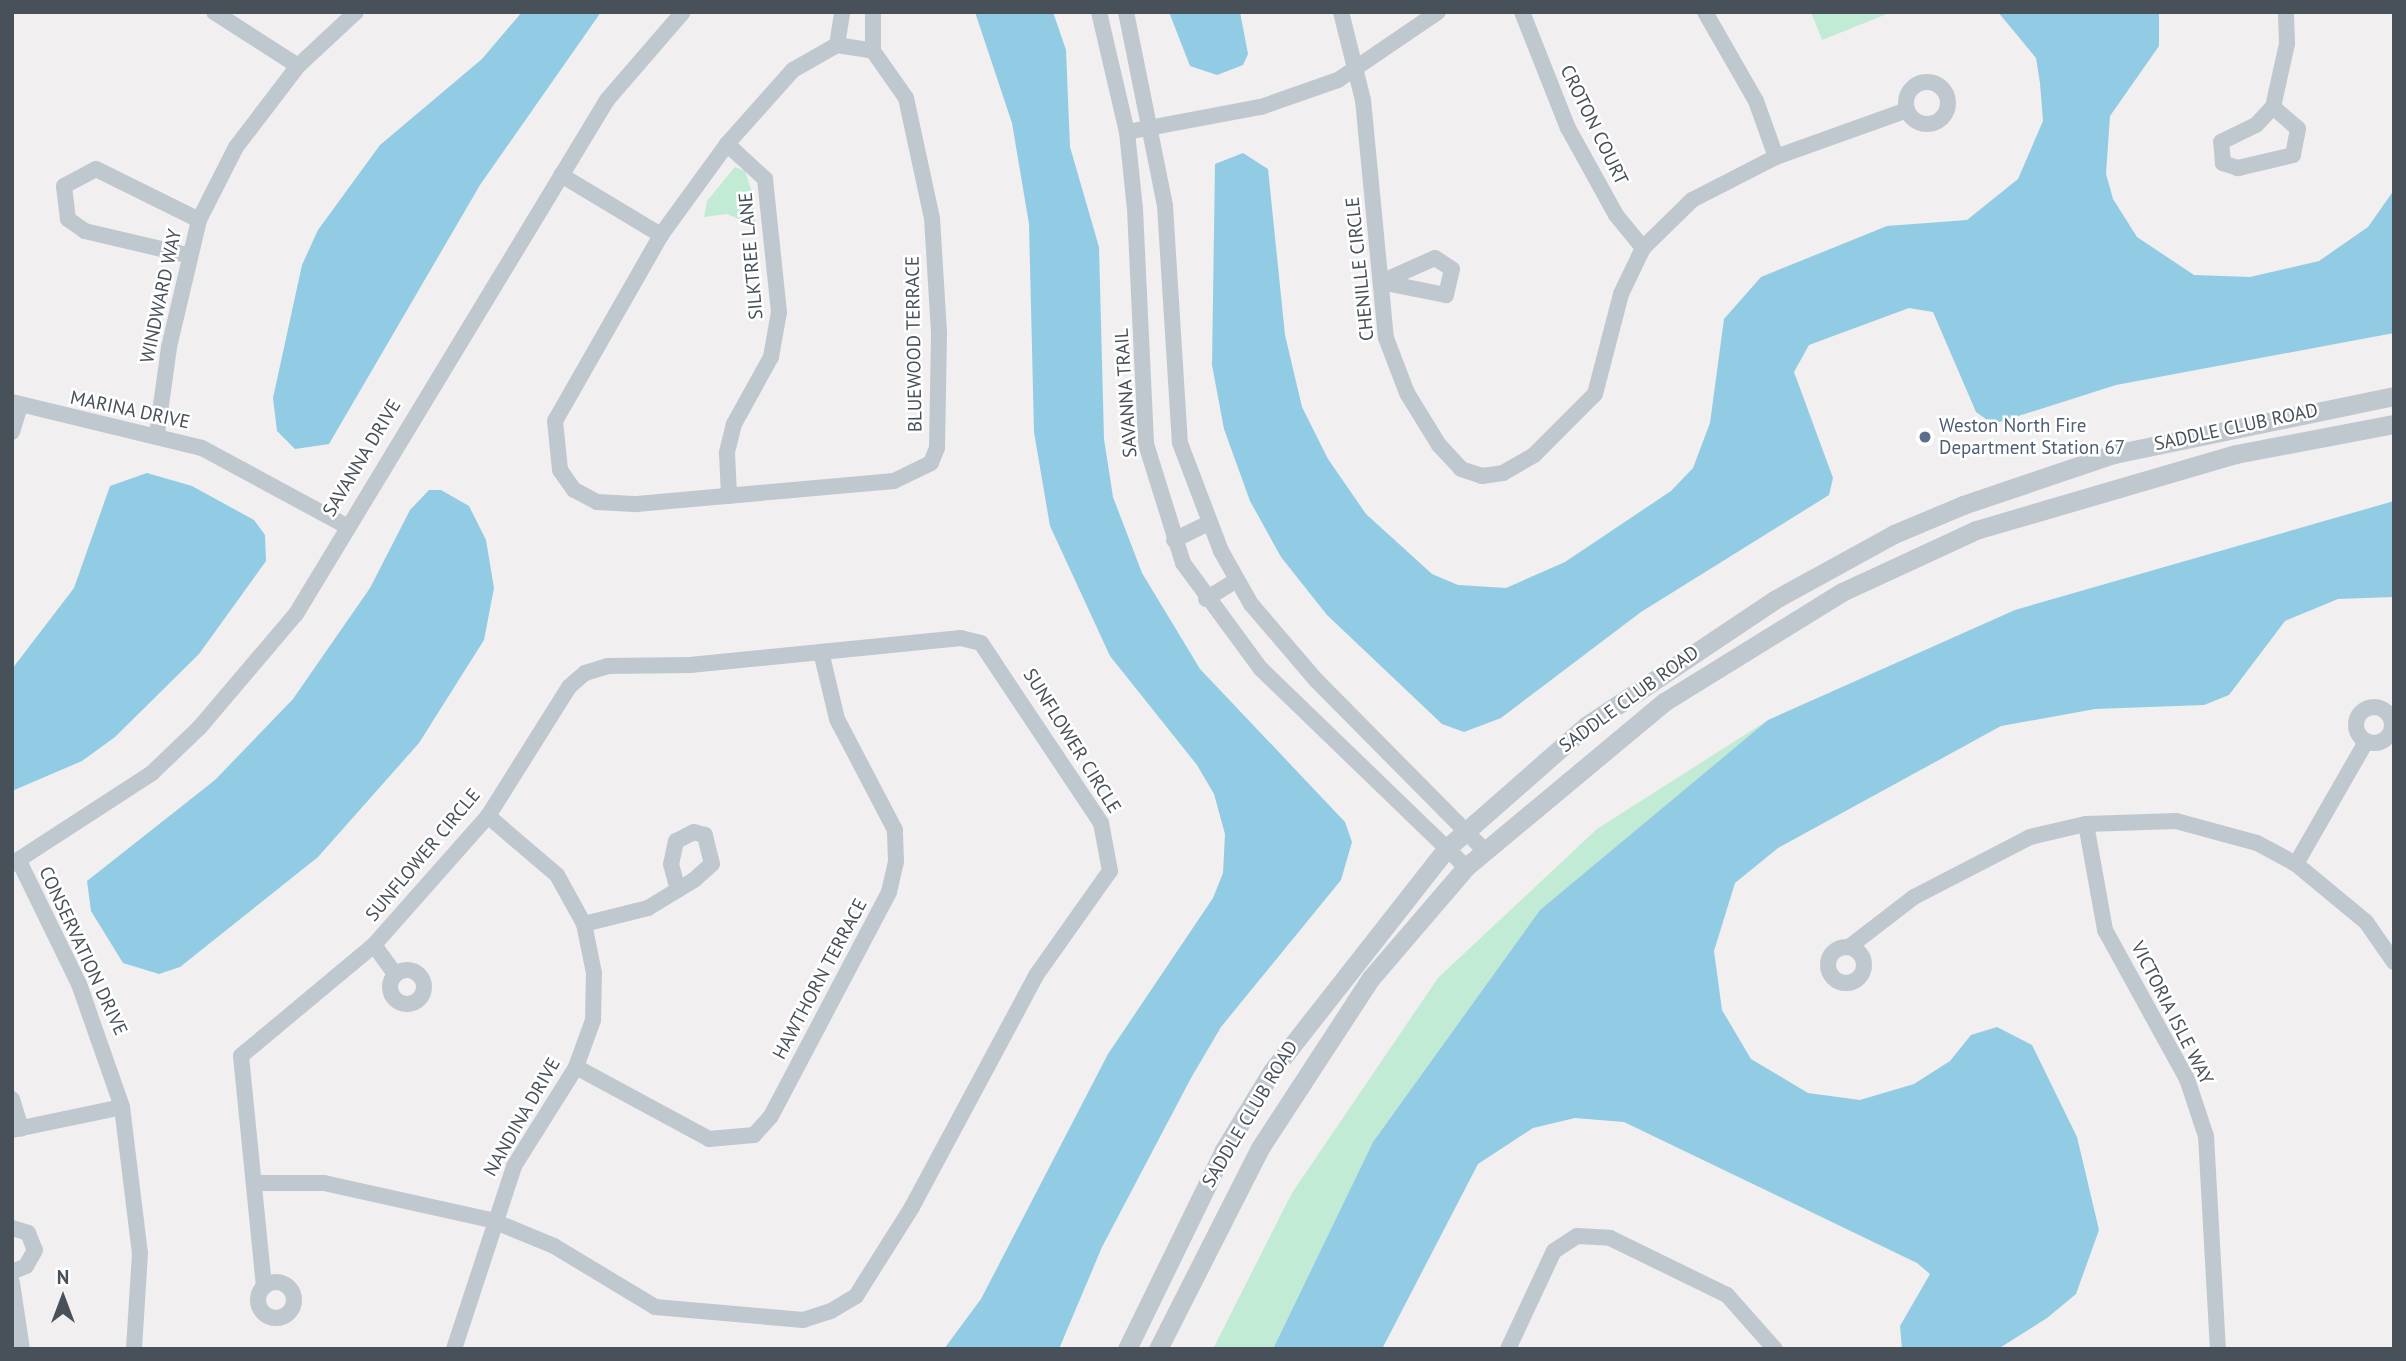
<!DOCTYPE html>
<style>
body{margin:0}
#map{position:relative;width:2406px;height:1361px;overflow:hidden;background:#f1efef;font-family:"PT Sans",sans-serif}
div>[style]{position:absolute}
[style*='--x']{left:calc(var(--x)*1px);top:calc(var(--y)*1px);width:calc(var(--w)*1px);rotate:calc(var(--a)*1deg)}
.green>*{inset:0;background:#c1ebd4}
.water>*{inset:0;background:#91cce4}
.minor>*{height:16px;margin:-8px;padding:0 8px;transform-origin:8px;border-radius:8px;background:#c0c8cf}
.minor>.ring{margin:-8px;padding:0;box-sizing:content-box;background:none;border:16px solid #c0c8cf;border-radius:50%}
.tertiary>*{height:19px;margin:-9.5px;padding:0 9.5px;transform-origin:9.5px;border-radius:9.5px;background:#c0c8cf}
.dots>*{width:19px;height:19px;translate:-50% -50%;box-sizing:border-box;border:4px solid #fff;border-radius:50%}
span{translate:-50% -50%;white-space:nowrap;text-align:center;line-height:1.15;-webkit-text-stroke:5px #fff;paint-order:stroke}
.street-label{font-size:19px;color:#48505a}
.service-label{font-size:19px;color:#4e5e75}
.left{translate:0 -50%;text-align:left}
.frame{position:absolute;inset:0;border:14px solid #48505a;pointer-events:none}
.north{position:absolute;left:28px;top:1263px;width:70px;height:70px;-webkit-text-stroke:5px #fff;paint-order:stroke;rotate:0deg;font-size:19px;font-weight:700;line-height:28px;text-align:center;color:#48505a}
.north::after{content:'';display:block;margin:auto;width:24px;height:32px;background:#48505a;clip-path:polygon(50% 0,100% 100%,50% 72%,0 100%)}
</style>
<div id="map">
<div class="green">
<div style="clip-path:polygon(1811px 12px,1892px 12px,1822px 40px)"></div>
<div style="clip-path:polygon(735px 167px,745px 171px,751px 189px,756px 226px,727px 214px,704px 217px,707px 201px)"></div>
<div style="clip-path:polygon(1768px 720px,1540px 910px,1373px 1142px,1273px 1349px,1213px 1349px,1292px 1193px,1438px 978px,1597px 829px)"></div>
</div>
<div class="water">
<div style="clip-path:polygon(522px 12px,601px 12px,480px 185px,329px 444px,295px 449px,277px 431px,273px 398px,302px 265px,318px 230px,380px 145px,482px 59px)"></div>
<div style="clip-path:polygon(975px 12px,1053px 12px,1066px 50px,1070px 147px,1099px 247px,1104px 439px,1113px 497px,1142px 573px,1200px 669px,1345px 822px,1352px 842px,1341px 880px,1221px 1027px,1191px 1078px,1102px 1247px,1059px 1349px,944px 1349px,981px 1299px,1108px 1054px,1213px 898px,1223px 873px,1225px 834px,1214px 794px,1197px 765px,1110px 656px,1050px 526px,1034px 432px,1029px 224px,1012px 123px)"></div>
<div style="clip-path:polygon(1169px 12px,1240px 12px,1248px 54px,1243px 65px,1217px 75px,1190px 66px)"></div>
<div style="clip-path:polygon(1998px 12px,2159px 12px,2159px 46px,2110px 116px,2106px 174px,2113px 199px,2137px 237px,2194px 275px,2250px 277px,2319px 261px,2368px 227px,2394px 190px,2394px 333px,2116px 385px,1993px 424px,1976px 412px,1933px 312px,1909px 308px,1809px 345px,1794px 372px,1833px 478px,1829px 495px,1641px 612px,1501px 718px,1464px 732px,1442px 724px,1327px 615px,1281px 557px,1250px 501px,1224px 429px,1212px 365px,1215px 164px,1243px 153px,1268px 169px,1285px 335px,1302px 407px,1328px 459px,1366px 514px,1432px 574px,1458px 585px,1506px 588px,1565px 562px,1671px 491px,1693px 468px,1710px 423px,1724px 319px,1761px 277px,1887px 226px,1967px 220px,2018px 179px,2043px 121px,2040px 83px,2036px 58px)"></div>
<div style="clip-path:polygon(147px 473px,192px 486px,254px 520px,265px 535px,266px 561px,199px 654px,115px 737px,82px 761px,12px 791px,12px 669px,74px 588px,110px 486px)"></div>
<div style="clip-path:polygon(429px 490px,441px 490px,469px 506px,486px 540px,494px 588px,484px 640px,419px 743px,318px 857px,180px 967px,159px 974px,123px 963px,91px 911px,87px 881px,215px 780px,293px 699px,370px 588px,410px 510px)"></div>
<div style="clip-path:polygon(2394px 501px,2394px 597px,2338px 599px,2285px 621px,2229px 695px,2204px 705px,2095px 709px,2001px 726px,1778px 848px,1735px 883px,1714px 951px,1722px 1010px,1751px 1059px,1808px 1093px,1860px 1100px,1914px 1084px,1950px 1061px,1971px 1035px,1997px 1027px,2032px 1045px,2077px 1137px,2099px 1230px,2076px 1294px,2047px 1318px,1998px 1349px,1902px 1349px,1900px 1326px,1930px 1274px,1917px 1263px,1624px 1122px,1575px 1118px,1533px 1128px,1478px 1164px,1382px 1349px,1273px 1349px,1373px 1142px,1540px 910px,1768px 720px,2015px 610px)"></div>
</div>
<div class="minor">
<div style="--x:214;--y:12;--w:100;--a:32.7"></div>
<div style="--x:873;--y:12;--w:39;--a:90"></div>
<div style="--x:1099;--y:12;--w:123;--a:76.9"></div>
<div style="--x:1127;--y:132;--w:77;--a:84.1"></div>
<div style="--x:1135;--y:209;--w:235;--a:87.3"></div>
<div style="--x:1146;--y:444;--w:125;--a:72.7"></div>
<div style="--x:1183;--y:563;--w:132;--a:53.7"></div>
<div style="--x:1261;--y:669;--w:285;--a:44"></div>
<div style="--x:1126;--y:12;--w:198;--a:78.6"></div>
<div style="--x:1165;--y:206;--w:237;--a:86.4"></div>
<div style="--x:1180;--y:443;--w:116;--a:69.2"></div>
<div style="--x:1221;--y:551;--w:61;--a:60.5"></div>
<div style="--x:1251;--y:604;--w:100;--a:49.5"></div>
<div style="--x:1316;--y:680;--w:240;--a:45.3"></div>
<div style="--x:1341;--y:12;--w:91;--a:76"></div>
<div style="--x:1363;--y:100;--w:239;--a:84.5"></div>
<div style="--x:1386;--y:338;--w:59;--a:69.1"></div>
<div style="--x:1407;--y:393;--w:61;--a:58.4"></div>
<div style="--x:1439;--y:445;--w:33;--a:47"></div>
<div style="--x:1461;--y:469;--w:22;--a:18"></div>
<div style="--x:1482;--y:476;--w:21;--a:-8"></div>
<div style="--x:1503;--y:473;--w:36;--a:-30"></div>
<div style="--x:1534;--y:455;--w:86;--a:-45"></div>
<div style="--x:1595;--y:394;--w:103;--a:-75.4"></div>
<div style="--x:1621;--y:294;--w:51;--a:-64.4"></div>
<div style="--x:1643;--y:248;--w:69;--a:-44.4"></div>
<div style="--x:1692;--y:200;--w:94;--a:-27.1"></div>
<div style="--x:1776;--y:157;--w:139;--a:-19.7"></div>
<div style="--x:1522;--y:12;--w:125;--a:68.4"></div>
<div style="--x:1568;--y:128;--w:99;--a:61.1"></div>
<div style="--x:1616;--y:215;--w:43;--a:50.7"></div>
<div style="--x:1705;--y:12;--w:103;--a:60.2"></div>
<div style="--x:1756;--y:101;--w:59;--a:70.3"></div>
<div style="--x:837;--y:45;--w:36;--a:9"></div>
<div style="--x:873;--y:51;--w:57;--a:54.9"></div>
<div style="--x:906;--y:98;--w:123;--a:77.8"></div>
<div style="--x:932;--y:218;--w:116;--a:86.5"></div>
<div style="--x:939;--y:334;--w:114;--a:91"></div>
<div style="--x:937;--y:448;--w:16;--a:112"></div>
<div style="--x:931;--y:463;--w:41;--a:154.1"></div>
<div style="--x:894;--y:481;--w:261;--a:174.9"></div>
<div style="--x:634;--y:504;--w:37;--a:-177"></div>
<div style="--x:597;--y:502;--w:26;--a:-152"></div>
<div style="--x:574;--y:490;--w:24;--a:-125"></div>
<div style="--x:560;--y:470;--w:49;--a:-95.8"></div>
<div style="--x:555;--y:421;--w:214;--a:-60.3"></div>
<div style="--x:661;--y:235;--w:112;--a:-54"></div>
<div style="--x:727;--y:144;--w:99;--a:-48.3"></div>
<div style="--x:793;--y:70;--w:51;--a:-29.6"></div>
<div style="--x:837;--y:45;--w:33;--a:-81"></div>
<div class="ring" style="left:1906px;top:82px;width:26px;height:26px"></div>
<div style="--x:2273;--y:107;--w:33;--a:41"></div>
<div style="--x:2298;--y:129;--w:26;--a:101"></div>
<div style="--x:2293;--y:155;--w:57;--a:166.7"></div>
<div style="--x:2238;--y:168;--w:16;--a:-162"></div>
<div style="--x:2223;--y:163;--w:21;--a:-95"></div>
<div style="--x:2221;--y:142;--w:39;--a:-26"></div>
<div style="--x:2256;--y:125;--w:25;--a:-47"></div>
<div style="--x:2273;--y:107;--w:65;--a:-77.5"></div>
<div style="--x:2287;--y:44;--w:32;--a:-92"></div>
<div style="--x:1127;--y:132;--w:136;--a:-10.6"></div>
<div style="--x:1261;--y:107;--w:82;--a:-19.3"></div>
<div style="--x:1338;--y:80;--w:121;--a:-34.2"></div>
<div style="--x:727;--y:144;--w:52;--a:42.6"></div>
<div style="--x:765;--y:179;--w:134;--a:84"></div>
<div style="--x:779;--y:312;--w:46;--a:100.1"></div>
<div style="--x:771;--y:357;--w:77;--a:118.9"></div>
<div style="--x:734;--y:424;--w:30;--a:104"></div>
<div style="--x:727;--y:453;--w:43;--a:87.3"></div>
<div style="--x:561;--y:175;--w:117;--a:31"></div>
<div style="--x:187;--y:255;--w:105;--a:-166.8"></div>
<div style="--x:85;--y:231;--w:21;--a:-145"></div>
<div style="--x:68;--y:219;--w:33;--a:-97"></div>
<div style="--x:64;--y:186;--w:36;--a:-28"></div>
<div style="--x:96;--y:169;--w:115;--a:26.3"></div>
<div style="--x:1435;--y:258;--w:20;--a:33"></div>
<div style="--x:1452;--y:269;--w:27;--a:103"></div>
<div style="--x:1446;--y:295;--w:66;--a:-168.7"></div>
<div style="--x:1381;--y:282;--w:59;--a:-24"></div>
<div style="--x:12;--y:402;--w:195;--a:13.6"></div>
<div style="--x:202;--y:448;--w:164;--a:28.4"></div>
<div style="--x:12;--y:432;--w:27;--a:-73"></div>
<div style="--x:157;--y:434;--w:88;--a:-82.1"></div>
<div style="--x:169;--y:347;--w:130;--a:-76.7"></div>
<div style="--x:199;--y:220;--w:82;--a:-63.1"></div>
<div style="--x:236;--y:147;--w:102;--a:-52.6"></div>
<div style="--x:298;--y:66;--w:79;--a:-43"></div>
<div style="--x:1174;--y:540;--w:39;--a:-26"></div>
<div style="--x:1206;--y:599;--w:36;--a:-32"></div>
<div class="ring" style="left:2356px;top:707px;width:20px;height:20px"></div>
<div style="--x:2086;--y:824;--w:108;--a:79.8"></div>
<div style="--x:2105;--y:930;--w:170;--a:61.2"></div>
<div style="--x:2187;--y:1079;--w:60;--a:71.6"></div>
<div style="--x:2206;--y:1136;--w:213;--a:86.8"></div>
<div style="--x:19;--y:861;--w:137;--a:64"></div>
<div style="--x:79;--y:984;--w:130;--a:70.7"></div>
<div style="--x:122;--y:1107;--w:147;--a:83"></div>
<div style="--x:140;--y:1253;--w:96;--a:93.6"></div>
<div style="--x:12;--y:864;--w:167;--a:-33"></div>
<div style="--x:152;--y:773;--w:66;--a:-43.8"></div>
<div style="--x:200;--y:727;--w:148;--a:-49.7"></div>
<div style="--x:296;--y:614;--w:601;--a:-58.82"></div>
<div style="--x:607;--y:100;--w:116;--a:-49.2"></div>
<div style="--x:2296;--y:864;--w:141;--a:-60.2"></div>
<div style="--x:584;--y:924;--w:66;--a:-14"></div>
<div style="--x:648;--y:908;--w:54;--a:-31.3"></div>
<div style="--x:694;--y:880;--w:24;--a:-42"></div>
<div style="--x:712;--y:864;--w:30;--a:-104"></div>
<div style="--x:705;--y:835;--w:11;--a:-165"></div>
<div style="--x:694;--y:832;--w:20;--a:153"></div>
<div style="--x:676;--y:841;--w:24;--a:102"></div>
<div style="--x:671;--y:864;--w:27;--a:75"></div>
<div style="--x:374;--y:945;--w:36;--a:54"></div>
<div style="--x:1849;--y:947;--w:82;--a:-37.6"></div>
<div style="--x:1914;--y:897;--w:131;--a:-27.3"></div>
<div style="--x:2030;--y:837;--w:57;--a:-13.1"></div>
<div style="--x:2086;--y:824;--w:90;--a:-1.9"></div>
<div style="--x:2176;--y:821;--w:84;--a:15.2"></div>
<div style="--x:2257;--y:843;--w:44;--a:28.3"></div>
<div style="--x:2296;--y:864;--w:91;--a:39.6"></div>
<div style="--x:2366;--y:922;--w:49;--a:55"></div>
<div class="ring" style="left:1828px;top:947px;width:20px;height:20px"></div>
<div class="ring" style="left:390px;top:970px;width:18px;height:18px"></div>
<div style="--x:576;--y:1067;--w:151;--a:28.4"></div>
<div style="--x:709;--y:1139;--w:45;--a:-5.1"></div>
<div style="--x:754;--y:1135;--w:25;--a:-48"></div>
<div style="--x:771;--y:1116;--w:253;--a:-62.2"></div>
<div style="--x:889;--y:892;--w:31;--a:-77"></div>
<div style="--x:896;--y:862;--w:32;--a:-92"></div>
<div style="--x:895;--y:830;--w:125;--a:-117.6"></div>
<div style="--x:837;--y:719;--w:69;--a:-103.4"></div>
<div style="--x:12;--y:1099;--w:31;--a:73"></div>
<div style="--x:12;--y:1130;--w:112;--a:-11.8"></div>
<div style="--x:256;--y:1183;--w:68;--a:0"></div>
<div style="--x:324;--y:1183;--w:171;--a:12.5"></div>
<div style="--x:491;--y:1220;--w:68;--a:22.4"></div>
<div style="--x:554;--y:1246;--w:118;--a:31.1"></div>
<div style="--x:655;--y:1307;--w:149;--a:5"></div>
<div style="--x:803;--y:1320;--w:29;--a:-18"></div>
<div style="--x:831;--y:1311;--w:29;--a:-31"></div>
<div style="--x:856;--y:1296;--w:105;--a:-57.8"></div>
<div style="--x:912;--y:1207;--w:264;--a:-61.8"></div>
<div style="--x:1037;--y:974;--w:126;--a:-54.7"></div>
<div style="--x:1110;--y:871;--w:49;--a:-100.6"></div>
<div style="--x:1101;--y:823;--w:216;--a:-123.7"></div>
<div style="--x:981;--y:643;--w:21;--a:-166"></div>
<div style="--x:961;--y:638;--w:270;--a:174.3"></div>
<div style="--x:692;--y:665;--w:84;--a:179.3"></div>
<div style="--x:608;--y:666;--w:24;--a:163"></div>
<div style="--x:585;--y:673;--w:21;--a:139"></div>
<div style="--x:569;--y:687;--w:152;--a:122.1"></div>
<div style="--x:488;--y:816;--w:172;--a:131.5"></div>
<div style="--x:374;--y:945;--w:173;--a:140.2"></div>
<div style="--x:241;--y:1056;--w:232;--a:84.3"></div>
<div style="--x:12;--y:1228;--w:17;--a:17"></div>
<div style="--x:28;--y:1233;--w:18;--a:68"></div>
<div style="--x:35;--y:1250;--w:18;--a:119"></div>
<div style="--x:26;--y:1266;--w:15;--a:157"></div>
<div class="ring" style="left:258px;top:1282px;width:20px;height:20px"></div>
<div style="--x:12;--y:1283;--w:67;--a:81.4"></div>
<div style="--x:454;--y:1349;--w:193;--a:-71.8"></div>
<div style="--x:514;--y:1166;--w:117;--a:-57.9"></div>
<div style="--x:576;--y:1067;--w:50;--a:-70.1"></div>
<div style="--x:593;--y:1020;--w:47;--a:-88.8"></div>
<div style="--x:594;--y:973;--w:50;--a:-101.5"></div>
<div style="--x:584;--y:924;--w:56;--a:-118.9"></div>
<div style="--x:557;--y:875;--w:91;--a:-139.5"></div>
<div style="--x:1508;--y:1349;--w:108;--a:-64.9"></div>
<div style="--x:1554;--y:1251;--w:27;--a:-33"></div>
<div style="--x:1577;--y:1236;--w:33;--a:3"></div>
<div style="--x:1610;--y:1238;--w:130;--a:26"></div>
<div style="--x:1727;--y:1295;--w:72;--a:48.4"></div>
</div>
<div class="tertiary">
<div style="--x:1127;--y:1349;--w:221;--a:-64"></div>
<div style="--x:1224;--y:1150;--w:92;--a:-58.7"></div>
<div style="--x:1272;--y:1071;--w:283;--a:-51.9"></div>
<div style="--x:1447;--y:848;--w:185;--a:-41.3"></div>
<div style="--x:1586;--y:726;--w:226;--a:-33.8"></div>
<div style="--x:1774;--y:600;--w:137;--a:-28.8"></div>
<div style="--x:1894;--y:534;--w:75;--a:-22.8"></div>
<div style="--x:1963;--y:505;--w:159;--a:-18.7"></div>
<div style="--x:2114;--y:454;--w:286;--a:-11.7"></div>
<div style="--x:1158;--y:1349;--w:225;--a:-63.1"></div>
<div style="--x:1260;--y:1148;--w:203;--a:-56.9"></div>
<div style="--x:1371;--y:978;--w:146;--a:-49.4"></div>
<div style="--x:1466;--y:867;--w:258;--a:-39.8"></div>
<div style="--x:1664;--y:702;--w:209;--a:-31.7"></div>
<div style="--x:1842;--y:592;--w:148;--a:-24.8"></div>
<div style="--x:1976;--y:530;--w:271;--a:-16.3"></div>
<div style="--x:2236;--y:454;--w:161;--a:-10.8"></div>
</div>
<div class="dots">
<div style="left:1925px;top:437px;background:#5c6f8a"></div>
</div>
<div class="street-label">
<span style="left:1594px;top:125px;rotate:64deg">CROTON COURT</span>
<span style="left:751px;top:256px;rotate:-95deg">SILKTREE LANE</span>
<span style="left:1360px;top:269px;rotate:-96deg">CHENILLE CIRCLE</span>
<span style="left:161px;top:296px;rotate:-78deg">WINDWARD WAY</span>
<span style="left:914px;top:344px;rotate:-91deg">BLUEWOOD TERRACE</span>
<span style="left:1126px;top:393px;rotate:-94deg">SAVANNA TRAIL</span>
<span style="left:130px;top:410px;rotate:12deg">MARINA DRIVE</span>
<span style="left:2236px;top:427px;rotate:-12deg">SADDLE CLUB ROAD</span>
<span style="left:362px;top:458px;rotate:-59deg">SAVANNA DRIVE</span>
<span style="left:1629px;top:699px;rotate:-36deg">SADDLE CLUB ROAD</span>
<span style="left:1072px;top:741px;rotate:58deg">SUNFLOWER CIRCLE</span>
<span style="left:423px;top:855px;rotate:-50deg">SUNFLOWER CIRCLE</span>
<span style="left:83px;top:951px;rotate:65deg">CONSERVATION DRIVE</span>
<span style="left:820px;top:979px;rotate:-62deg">HAWTHORN TERRACE</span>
<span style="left:2172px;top:1013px;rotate:63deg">VICTORIA ISLE WAY</span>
<span style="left:1250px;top:1114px;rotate:-59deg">SADDLE CLUB ROAD</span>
<span style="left:522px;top:1117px;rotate:-60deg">NANDINA DRIVE</span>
</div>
<div class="service-label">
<span class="left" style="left:1939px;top:437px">Weston North Fire<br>Department Station 67</span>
</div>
<div class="frame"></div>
<div class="north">N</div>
</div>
